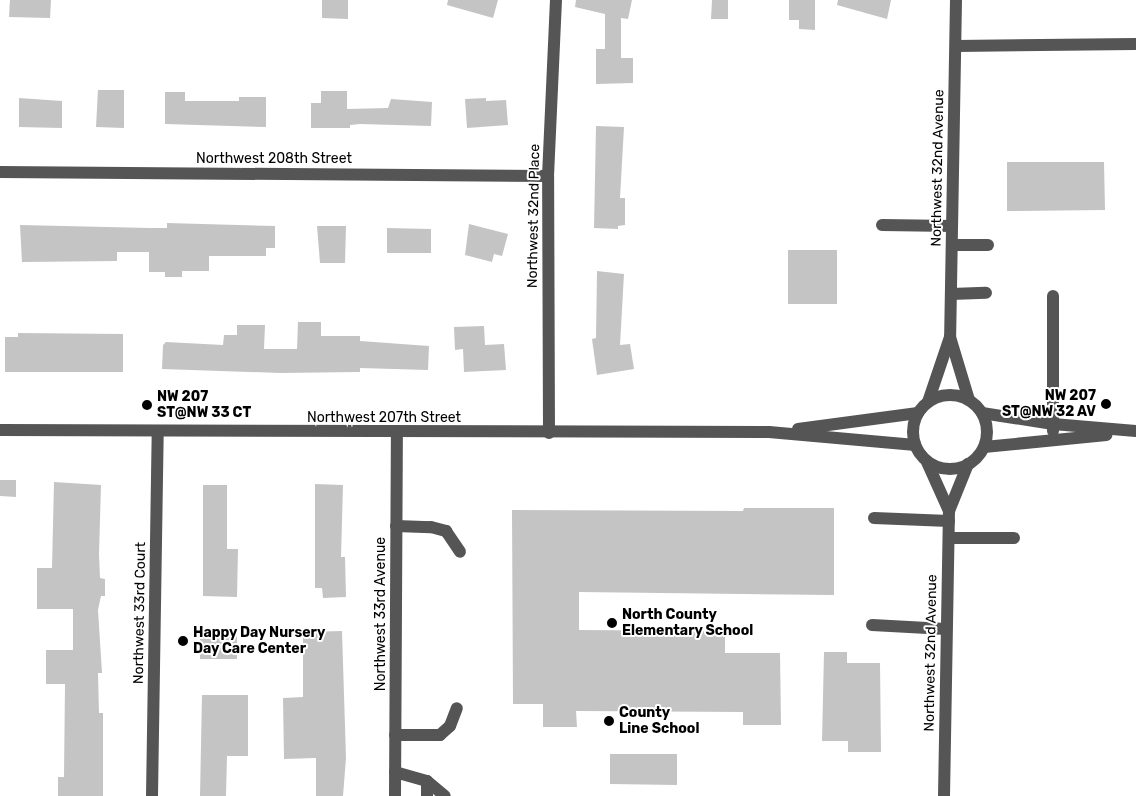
<!DOCTYPE html>
<style>
body{margin:0}
#map{position:relative;width:1136px;height:796px;overflow:hidden;background:#fff;font-family:Rubik,sans-serif}
div>[style]{position:absolute}
[style*='--x']{left:calc(var(--x)*1px);top:calc(var(--y)*1px);width:calc(var(--w)*1px);rotate:calc(var(--a)*1deg)}
.building>*{inset:0;background:#c4c4c4}
.minor>*{height:12px;margin:-6px;padding:0 6px;transform-origin:6px;border-radius:6px;background:#555}
.minor>.ring{margin:-6px;padding:0;box-sizing:content-box;background:none;border:12px solid #555;border-radius:50%}
.dots>*{width:14px;height:14px;translate:-50% -50%;box-sizing:border-box;border:2px solid #fff;border-radius:50%}
span{translate:-50% -50%;white-space:nowrap;text-align:center;line-height:1.15;-webkit-text-stroke:4px #fff;paint-order:stroke}
.street-label{font-size:14px;color:#000}
.poi-label{font-size:14px;color:#000;font-weight:700}
.right{translate:-100% -50%;text-align:right}
.left{translate:0 -50%;text-align:left}
</style>
<div id="map">
<div class="building">
<div style="clip-path:polygon(10px 0,51px 0,50px 18px,9px 17px)"></div>
<div style="clip-path:polygon(322px 0,348px 0,348px 19px,322px 18px)"></div>
<div style="clip-path:polygon(448px 0,498px 0,493px 18px,447px 5px)"></div>
<div style="clip-path:polygon(576px 0,632px 0,628px 19px,621px 18px,621px 58px,633px 58px,633px 83px,596px 84px,596px 49px,605px 49px,605px 14px,575px 7px)"></div>
<div style="clip-path:polygon(712px 0,728px 0,728px 19px,711px 19px)"></div>
<div style="clip-path:polygon(789px 0,815px 0,815px 30px,799px 29px,799px 20px,789px 20px)"></div>
<div style="clip-path:polygon(838px 0,891px 0,887px 19px,837px 5px)"></div>
<div style="clip-path:polygon(98px 90px,124px 90px,124px 128px,96px 127px)"></div>
<div style="clip-path:polygon(321px 91px,347px 91px,347px 109px,388px 108px,391px 99px,432px 102px,431px 126px,360px 124px,350px 125px,350px 128px,311px 128px,311px 103px,321px 103px)"></div>
<div style="clip-path:polygon(165px 92px,185px 92px,185px 101px,239px 101px,239px 97px,266px 97px,266px 127px,165px 124px)"></div>
<div style="clip-path:polygon(19px 98px,62px 101px,62px 128px,19px 127px)"></div>
<div style="clip-path:polygon(486px 98px,486px 101px,506px 100px,508px 125px,467px 128px,465px 99px)"></div>
<div style="clip-path:polygon(596px 126px,624px 127px,620px 198px,625px 198px,625px 225px,618px 226px,618px 229px,594px 228px)"></div>
<div style="clip-path:polygon(1007px 162px,1104px 162px,1105px 210px,1007px 211px)"></div>
<div style="clip-path:polygon(167px 223px,275px 226px,275px 248px,266px 248px,266px 256px,209px 256px,209px 271px,182px 271px,182px 277px,165px 277px,165px 272px,149px 272px,149px 252px,117px 252px,117px 261px,22px 262px,20px 225px,150px 228px,167px 228px)"></div>
<div style="clip-path:polygon(469px 224px,508px 234px,502px 256px,494px 254px,492px 262px,465px 255px)"></div>
<div style="clip-path:polygon(317px 226px,346px 226px,345px 263px,320px 263px)"></div>
<div style="clip-path:polygon(387px 228px,431px 229px,431px 253px,387px 253px)"></div>
<div style="clip-path:polygon(788px 250px,837px 250px,837px 304px,788px 304px)"></div>
<div style="clip-path:polygon(597px 271px,624px 274px,620px 345px,630px 344px,634px 369px,597px 375px,592px 339px,596px 338px)"></div>
<div style="clip-path:polygon(298px 322px,321px 322px,321px 336px,360px 336px,360px 341px,429px 346px,428px 370px,360px 368px,360px 372px,280px 373px,162px 369px,163px 345px,166px 342px,223px 345px,224px 335px,237px 335px,237px 325px,265px 325px,264px 349px,297px 349px)"></div>
<div style="clip-path:polygon(484px 326px,485px 345px,504px 344px,506px 370px,464px 372px,463px 349px,455px 350px,454px 327px)"></div>
<div style="clip-path:polygon(18px 333px,123px 334px,123px 372px,5px 372px,5px 337px,18px 337px)"></div>
<div style="clip-path:polygon(0 480px,16px 480px,16px 497px,0 496px)"></div>
<div style="clip-path:polygon(54px 482px,101px 485px,99px 554px,100px 578px,105px 579px,105px 596px,101px 596px,98px 610px,102px 673px,98px 673px,99px 713px,103px 713px,103px 796px,58px 796px,58px 777px,64px 777px,65px 684px,46px 684px,46px 650px,73px 650px,73px 609px,37px 609px,37px 568px,52px 568px)"></div>
<div style="clip-path:polygon(315px 484px,343px 485px,341px 557px,345px 557px,346px 597px,323px 598px,322px 588px,315px 588px)"></div>
<div style="clip-path:polygon(203px 485px,227px 485px,227px 549px,238px 549px,237px 597px,203px 596px)"></div>
<div style="clip-path:polygon(744px 508px,834px 508px,834px 595px,579px 592px,579px 630px,725px 631px,725px 653px,780px 653px,781px 725px,743px 725px,743px 712px,576px 711px,577px 727px,543px 727px,543px 704px,513px 704px,512px 510px,743px 511px)"></div>
<div style="clip-path:polygon(342px 631px,346px 758px,343px 796px,316px 796px,316px 758px,284px 759px,283px 698px,303px 697px,303px 632px)"></div>
<div style="clip-path:polygon(200px 632px,237px 633px,237px 659px,200px 659px)"></div>
<div style="clip-path:polygon(824px 652px,847px 652px,847px 663px,880px 663px,881px 752px,848px 752px,848px 741px,822px 741px)"></div>
<div style="clip-path:polygon(202px 695px,248px 695px,248px 756px,227px 756px,226px 796px,200px 796px)"></div>
<div style="clip-path:polygon(610px 754px,677px 754px,677px 785px,610px 784px)"></div>
</div>
<div class="minor">
<div style="--x:956;--y:0;--w:337;--a:91"></div>
<div style="--x:950;--y:337;--w:66;--a:73.2"></div>
<div style="--x:956;--y:46;--w:180;--a:-0.6"></div>
<div style="--x:0;--y:172;--w:548;--a:0.42"></div>
<div style="--x:882;--y:225;--w:70;--a:0.8"></div>
<div style="--x:952;--y:245;--w:36;--a:0"></div>
<div style="--x:951;--y:294;--w:35;--a:-2"></div>
<div style="--x:1053;--y:296;--w:135;--a:90"></div>
<div class="ring" style="left:913px;top:395px;width:62px;height:62px"></div>
<div style="--x:928;--y:402;--w:69;--a:-71.3"></div>
<div style="--x:982;--y:413;--w:72;--a:8.8"></div>
<div style="--x:1053;--y:424;--w:83;--a:4.8"></div>
<div style="--x:798;--y:429;--w:121;--a:-7.6"></div>
<div style="--x:0;--y:430;--w:769;--a:0.15"></div>
<div style="--x:769;--y:432;--w:147;--a:5.1"></div>
<div style="--x:549;--y:433;--w:257;--a:-90.2"></div>
<div style="--x:548;--y:176;--w:176;--a:-87.4"></div>
<div style="--x:984;--y:447;--w:123;--a:-5.6"></div>
<div style="--x:927;--y:462;--w:54;--a:65.8"></div>
<div style="--x:874;--y:518;--w:75;--a:2.3"></div>
<div style="--x:396;--y:526;--w:35;--a:2"></div>
<div style="--x:431;--y:527;--w:16;--a:15"></div>
<div style="--x:446;--y:531;--w:25;--a:56"></div>
<div style="--x:949;--y:538;--w:65;--a:0"></div>
<div style="--x:872;--y:625;--w:74;--a:3.1"></div>
<div style="--x:395;--y:735;--w:45;--a:0"></div>
<div style="--x:440;--y:735;--w:13;--a:-42"></div>
<div style="--x:450;--y:726;--w:19;--a:-69"></div>
<div style="--x:395;--y:772;--w:33;--a:16"></div>
<div style="--x:427;--y:781;--w:15;--a:90"></div>
<div style="--x:427;--y:781;--w:23;--a:40"></div>
<div style="--x:152;--y:796;--w:365;--a:-89.1"></div>
<div style="--x:395;--y:796;--w:363;--a:-89.7"></div>
<div style="--x:944;--y:796;--w:285;--a:-89"></div>
<div style="--x:949;--y:511;--w:51;--a:-68"></div>
</div>
<div class="dots">
<div style="left:1106px;top:404px;background:#000"></div>
<div style="left:147px;top:405px;background:#000"></div>
<div style="left:612px;top:623px;background:#000"></div>
<div style="left:183px;top:641px;background:#000"></div>
<div style="left:609px;top:721px;background:#000"></div>
</div>
<div class="street-label">
<span style="left:274px;top:159px">Northwest 208th Street</span>
<span style="left:938px;top:168px;rotate:-89deg">Northwest 32nd Avenue</span>
<span style="left:534px;top:216px;rotate:-89deg">Northwest 32nd Place</span>
<span style="left:384px;top:418px">Northwest 207th Street</span>
<span style="left:140px;top:613px;rotate:-89deg">Northwest 33rd Court</span>
<span style="left:381px;top:614px;rotate:-90deg">Northwest 33rd Avenue</span>
<span style="left:931px;top:653px;rotate:-89deg">Northwest 32nd Avenue</span>
</div>
<div class="poi-label">
<span class="right" style="left:1096px;top:404px">NW 207<br>ST@NW 32 AV</span>
<span class="left" style="left:157px;top:405px">NW 207<br>ST@NW 33 CT</span>
<span class="left" style="left:622px;top:623px">North County<br>Elementary School</span>
<span class="left" style="left:193px;top:641px">Happy Day Nursery<br>Day Care Center</span>
<span class="left" style="left:619px;top:721px">County<br>Line School</span>
</div>
</div>
